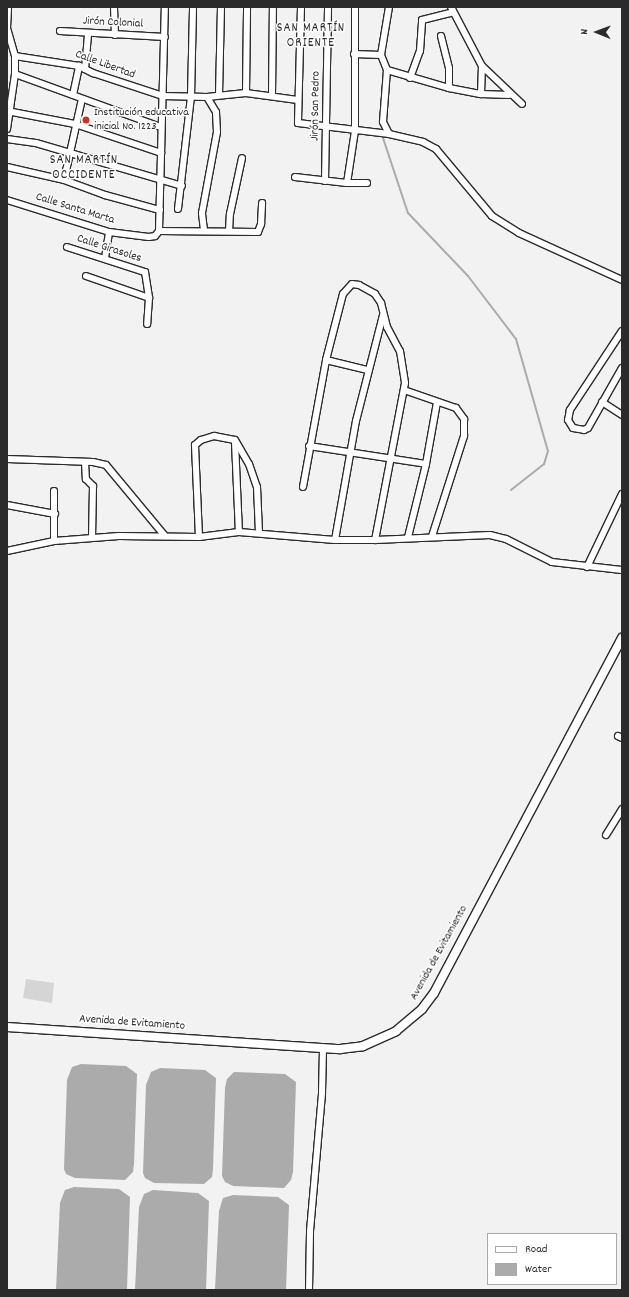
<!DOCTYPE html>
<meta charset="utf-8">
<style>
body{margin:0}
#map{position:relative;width:629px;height:1297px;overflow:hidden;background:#f2f2f2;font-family:Dekko,sans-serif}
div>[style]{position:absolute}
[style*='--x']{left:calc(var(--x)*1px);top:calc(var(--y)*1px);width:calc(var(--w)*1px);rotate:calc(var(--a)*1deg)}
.green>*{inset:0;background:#d5d5d5}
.water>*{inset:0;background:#ababab}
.stream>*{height:2px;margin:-1px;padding:0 1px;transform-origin:1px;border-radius:1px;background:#ababab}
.roads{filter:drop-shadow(1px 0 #2b2b2b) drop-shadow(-1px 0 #2b2b2b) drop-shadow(0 1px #2b2b2b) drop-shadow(0 -1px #2b2b2b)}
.minor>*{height:6px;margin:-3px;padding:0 3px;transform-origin:3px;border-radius:3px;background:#fff}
.tertiary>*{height:8px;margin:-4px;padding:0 4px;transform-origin:4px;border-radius:4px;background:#fff}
.dots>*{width:11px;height:11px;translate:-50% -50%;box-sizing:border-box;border:2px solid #fff;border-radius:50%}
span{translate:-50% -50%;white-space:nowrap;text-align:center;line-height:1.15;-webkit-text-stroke:3px #fff;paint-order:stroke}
.street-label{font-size:12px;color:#2b2b2b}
.poi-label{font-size:12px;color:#2b2b2b}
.left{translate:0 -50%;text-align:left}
.neighbourhood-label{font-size:13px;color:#2b2b2b;letter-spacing:1px}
.frame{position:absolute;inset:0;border:8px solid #2b2b2b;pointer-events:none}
.legend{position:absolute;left:487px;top:1233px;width:130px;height:52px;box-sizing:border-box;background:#fff;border:1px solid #aaa;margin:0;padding:5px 7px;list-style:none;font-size:12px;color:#2b2b2b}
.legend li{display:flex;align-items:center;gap:8px;height:20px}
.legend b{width:20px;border:1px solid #aaa}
.north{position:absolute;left:577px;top:12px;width:40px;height:40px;-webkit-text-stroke:3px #fff;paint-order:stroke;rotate:271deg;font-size:11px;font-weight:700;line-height:16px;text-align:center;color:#2b2b2b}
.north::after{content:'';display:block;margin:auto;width:14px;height:18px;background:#2b2b2b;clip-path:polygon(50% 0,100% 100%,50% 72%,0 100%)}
</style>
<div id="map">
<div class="green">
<div style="clip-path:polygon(26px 979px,54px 983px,52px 1003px,23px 998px)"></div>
</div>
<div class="water">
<div style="clip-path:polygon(81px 1064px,126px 1066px,137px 1074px,134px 1164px,133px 1172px,125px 1180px,75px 1178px,66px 1174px,64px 1169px,67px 1080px,72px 1067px)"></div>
<div style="clip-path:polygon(160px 1068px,205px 1070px,216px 1078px,213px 1169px,212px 1177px,204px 1184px,154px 1183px,145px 1178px,143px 1173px,146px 1085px,151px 1072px)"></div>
<div style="clip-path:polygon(234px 1072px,285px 1074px,296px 1082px,293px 1172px,291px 1180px,284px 1188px,233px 1186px,225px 1182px,222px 1176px,225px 1088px,227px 1079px)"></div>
<div style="clip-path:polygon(74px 1187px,119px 1189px,130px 1197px,127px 1290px,56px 1290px,60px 1203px,65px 1190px)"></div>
<div style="clip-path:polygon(153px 1190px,198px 1193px,209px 1201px,206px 1290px,135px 1290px,139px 1207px,144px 1194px)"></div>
<div style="clip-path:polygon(233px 1195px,278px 1197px,289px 1205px,286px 1290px,215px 1290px,219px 1211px,223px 1198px)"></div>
</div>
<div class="stream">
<div style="--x:383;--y:138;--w:79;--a:71.6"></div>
<div style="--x:408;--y:213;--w:87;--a:46.4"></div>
<div style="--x:468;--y:276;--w:79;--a:52.7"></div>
<div style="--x:516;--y:339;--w:116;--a:74.1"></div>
<div style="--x:548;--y:451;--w:14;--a:107"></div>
<div style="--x:544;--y:464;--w:42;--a:141.8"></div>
</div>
<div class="roads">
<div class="minor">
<div style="--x:114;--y:7;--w:28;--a:88"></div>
<div style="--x:301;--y:7;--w:116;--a:91.5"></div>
<div style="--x:298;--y:123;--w:92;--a:6.9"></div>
<div style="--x:389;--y:7;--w:49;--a:99.5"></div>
<div style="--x:381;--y:55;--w:16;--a:68"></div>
<div style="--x:387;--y:70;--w:52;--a:94.4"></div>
<div style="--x:383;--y:122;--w:13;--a:63"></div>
<div style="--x:389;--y:134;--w:35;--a:13"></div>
<div style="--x:423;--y:142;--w:15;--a:28"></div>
<div style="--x:436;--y:149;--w:87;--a:50.1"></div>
<div style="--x:492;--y:216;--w:32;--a:32"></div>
<div style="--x:519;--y:233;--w:113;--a:24.5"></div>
<div style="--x:451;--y:7;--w:67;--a:62.3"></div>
<div style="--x:482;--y:66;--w:55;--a:43.5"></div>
<div style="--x:60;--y:31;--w:105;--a:3.3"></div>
<div style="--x:441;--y:36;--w:33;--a:76"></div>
<div style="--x:449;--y:68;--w:20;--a:90"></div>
<div style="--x:354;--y:54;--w:27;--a:2"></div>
<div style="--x:15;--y:56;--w:65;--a:8.9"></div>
<div style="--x:79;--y:66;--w:16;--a:27"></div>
<div style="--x:93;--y:73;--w:74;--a:18.2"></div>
<div style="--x:163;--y:96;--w:44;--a:1.3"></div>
<div style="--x:207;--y:97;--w:39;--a:-6"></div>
<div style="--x:246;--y:93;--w:52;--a:7.7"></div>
<div style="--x:85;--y:69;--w:36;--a:-85"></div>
<div style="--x:387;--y:70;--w:65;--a:16.2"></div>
<div style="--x:449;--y:88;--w:33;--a:11"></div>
<div style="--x:481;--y:94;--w:28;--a:2"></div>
<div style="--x:15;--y:74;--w:155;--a:20"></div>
<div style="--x:410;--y:78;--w:29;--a:-70"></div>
<div style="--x:420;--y:51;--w:31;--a:-86"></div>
<div style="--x:422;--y:20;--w:32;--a:-14"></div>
<div style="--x:246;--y:93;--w:86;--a:-89.3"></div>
<div style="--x:481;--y:94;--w:28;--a:-88"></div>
<div style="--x:73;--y:95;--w:30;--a:-78"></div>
<div style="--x:219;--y:95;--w:88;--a:-88.7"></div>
<div style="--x:272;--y:96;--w:89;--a:-89.4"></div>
<div style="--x:7;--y:111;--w:69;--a:10.8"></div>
<div style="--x:75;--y:124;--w:91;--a:18.6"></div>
<div style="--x:7;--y:129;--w:56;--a:-81.7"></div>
<div style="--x:15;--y:74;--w:18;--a:-90"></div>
<div style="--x:15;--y:56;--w:29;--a:-106"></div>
<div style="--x:7;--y:28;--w:21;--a:-87"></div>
<div style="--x:7;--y:139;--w:29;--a:8"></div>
<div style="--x:36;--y:143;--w:152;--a:16.4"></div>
<div style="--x:7;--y:167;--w:58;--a:12.8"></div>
<div style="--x:64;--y:180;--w:44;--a:20.1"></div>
<div style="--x:105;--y:195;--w:57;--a:15.3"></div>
<div style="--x:295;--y:177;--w:52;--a:6.6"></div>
<div style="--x:347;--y:183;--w:20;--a:0"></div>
<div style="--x:64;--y:180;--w:83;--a:-77.5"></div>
<div style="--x:325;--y:181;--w:174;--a:-89"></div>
<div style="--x:347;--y:183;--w:53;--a:-81.3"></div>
<div style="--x:355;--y:131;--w:124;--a:-90"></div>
<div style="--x:7;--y:200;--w:107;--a:17.4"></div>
<div style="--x:109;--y:232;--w:40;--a:7.1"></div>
<div style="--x:149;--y:237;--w:6;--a:-9"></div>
<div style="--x:155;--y:236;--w:6;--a:-51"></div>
<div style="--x:178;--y:209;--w:113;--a:-83.4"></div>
<div style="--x:191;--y:97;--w:90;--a:-88.7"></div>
<div style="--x:204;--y:230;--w:17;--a:-97"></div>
<div style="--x:202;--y:213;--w:82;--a:-79.5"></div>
<div style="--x:217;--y:132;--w:20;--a:-93"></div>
<div style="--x:216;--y:112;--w:17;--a:-121"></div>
<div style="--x:159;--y:231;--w:224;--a:-88.5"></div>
<div style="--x:159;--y:231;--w:99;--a:0.6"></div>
<div style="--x:258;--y:232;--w:9;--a:-69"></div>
<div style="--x:261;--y:224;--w:21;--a:-87"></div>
<div style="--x:229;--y:231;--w:17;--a:-87"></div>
<div style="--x:230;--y:214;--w:57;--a:-77.9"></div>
<div style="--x:67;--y:247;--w:82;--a:17.8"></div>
<div style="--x:145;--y:272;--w:26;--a:81"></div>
<div style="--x:149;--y:298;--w:26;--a:94"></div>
<div style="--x:105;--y:258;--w:26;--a:-81"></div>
<div style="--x:86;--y:276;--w:67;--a:19.2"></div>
<div style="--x:622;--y:331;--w:95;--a:123.4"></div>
<div style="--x:570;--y:410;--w:10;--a:101"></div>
<div style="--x:568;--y:420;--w:9;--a:58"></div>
<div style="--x:573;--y:428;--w:11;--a:10"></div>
<div style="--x:584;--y:430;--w:4;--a:-27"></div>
<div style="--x:588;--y:428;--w:69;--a:-60.5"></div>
<div style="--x:326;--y:360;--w:42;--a:13.7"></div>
<div style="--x:404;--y:390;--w:55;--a:19.1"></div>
<div style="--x:456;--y:408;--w:14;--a:54"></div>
<div style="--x:464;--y:419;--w:17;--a:90"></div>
<div style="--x:464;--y:436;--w:105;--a:107.7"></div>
<div style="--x:602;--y:402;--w:24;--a:33"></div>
<div style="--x:235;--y:442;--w:90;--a:87.5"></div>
<div style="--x:309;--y:446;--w:118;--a:8.7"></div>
<div style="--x:7;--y:459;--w:86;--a:2"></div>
<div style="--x:93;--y:462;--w:13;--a:13"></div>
<div style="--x:106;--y:465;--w:92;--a:50.3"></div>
<div style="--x:85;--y:462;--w:17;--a:87"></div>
<div style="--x:86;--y:479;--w:10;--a:45"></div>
<div style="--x:93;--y:486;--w:52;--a:91.1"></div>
<div style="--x:303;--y:487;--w:129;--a:-79.7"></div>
<div style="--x:326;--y:360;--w:68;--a:-75.6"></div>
<div style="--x:343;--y:294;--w:13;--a:-48"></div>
<div style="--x:352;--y:284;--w:7;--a:8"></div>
<div style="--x:359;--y:285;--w:18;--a:29"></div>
<div style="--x:375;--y:294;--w:11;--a:56"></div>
<div style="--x:381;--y:303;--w:25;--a:76"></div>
<div style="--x:387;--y:327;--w:27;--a:62"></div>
<div style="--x:400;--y:351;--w:32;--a:81"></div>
<div style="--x:405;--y:383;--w:160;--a:100.8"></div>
<div style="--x:54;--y:491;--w:50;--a:90"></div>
<div style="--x:7;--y:505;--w:49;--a:10.6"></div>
<div style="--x:199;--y:537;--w:92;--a:-92.5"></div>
<div style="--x:195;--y:445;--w:8;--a:-40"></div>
<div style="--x:201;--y:440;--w:14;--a:-17"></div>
<div style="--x:214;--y:436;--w:21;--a:11"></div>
<div style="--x:235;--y:440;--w:28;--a:60"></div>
<div style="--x:249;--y:464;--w:24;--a:71"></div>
<div style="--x:257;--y:487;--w:46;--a:87.5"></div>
<div style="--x:408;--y:537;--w:75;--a:-76.1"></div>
<div style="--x:426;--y:464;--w:63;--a:-79.9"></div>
<div style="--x:335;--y:540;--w:121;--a:-80"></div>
<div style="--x:356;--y:421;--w:109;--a:-75.7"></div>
<div style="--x:7;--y:551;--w:48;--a:-12"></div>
<div style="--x:54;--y:541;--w:65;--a:-4.4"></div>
<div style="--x:119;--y:536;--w:80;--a:0.7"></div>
<div style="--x:199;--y:537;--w:40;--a:-7.1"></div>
<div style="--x:239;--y:532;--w:96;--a:4.8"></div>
<div style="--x:335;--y:540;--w:40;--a:0"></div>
<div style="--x:375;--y:540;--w:115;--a:-2.5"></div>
<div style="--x:490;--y:535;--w:16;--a:14"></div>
<div style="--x:506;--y:539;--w:51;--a:26.6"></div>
<div style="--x:552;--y:562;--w:70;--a:6.5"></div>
<div style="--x:587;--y:567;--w:81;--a:-64.4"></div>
<div style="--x:618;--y:736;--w:4;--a:27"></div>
<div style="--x:606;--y:835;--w:31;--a:-58"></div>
<div style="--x:309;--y:1290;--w:59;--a:-89"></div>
<div style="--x:310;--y:1231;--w:139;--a:-85"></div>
<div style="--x:322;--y:1093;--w:45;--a:-88.7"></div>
</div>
<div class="tertiary">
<div style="--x:7;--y:1027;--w:334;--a:3.8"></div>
<div style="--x:340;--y:1049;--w:23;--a:-7"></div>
<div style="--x:363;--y:1046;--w:36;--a:-24"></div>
<div style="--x:396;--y:1031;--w:34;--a:-40"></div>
<div style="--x:422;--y:1009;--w:20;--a:-53"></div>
<div style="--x:434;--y:993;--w:402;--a:-62.1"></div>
</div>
</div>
<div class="dots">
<div style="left:86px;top:120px;background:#c8321e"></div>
</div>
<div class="street-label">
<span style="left:113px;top:23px;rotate:3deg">Jirón Colonial</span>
<span style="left:105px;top:65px;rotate:20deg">Calle Libertad</span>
<span style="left:316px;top:106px;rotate:-89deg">Jirón San Pedro</span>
<span style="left:75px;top:209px;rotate:17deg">Calle Santa Marta</span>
<span style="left:109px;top:249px;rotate:18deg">Calle Girasoles</span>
<span style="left:439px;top:953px;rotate:-61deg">Avenida de Evitamiento</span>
<span style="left:132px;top:1023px;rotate:4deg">Avenida de Evitamiento</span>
</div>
<div class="poi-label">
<span class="left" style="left:94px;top:120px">Institución educativa<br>inicial No. 1223</span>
</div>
<div class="neighbourhood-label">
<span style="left:311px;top:37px">SAN MARTÍN<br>ORIENTE</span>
<span style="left:84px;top:169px">SAN MARTÍN<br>OCCIDENTE</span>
</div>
<div class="frame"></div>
<ul class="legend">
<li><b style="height:5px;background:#fff"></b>Road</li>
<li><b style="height:11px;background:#ababab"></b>Water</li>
</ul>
<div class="north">N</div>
</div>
